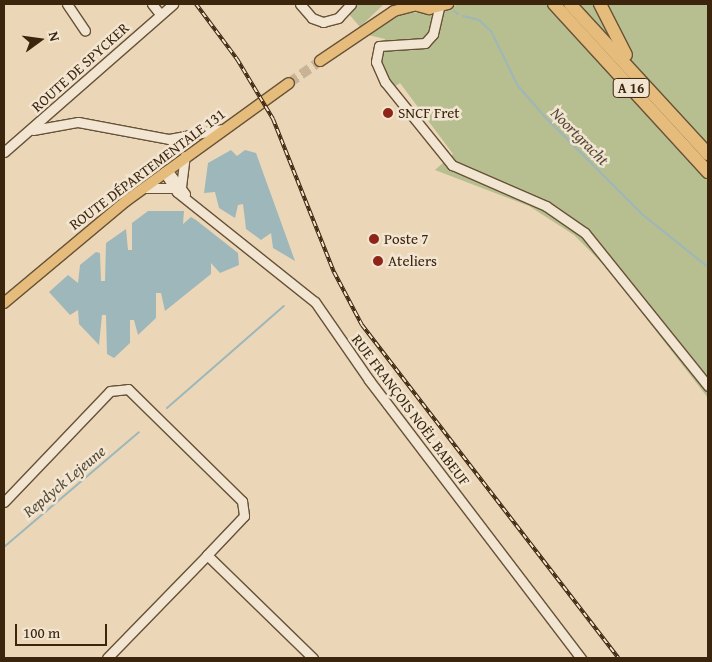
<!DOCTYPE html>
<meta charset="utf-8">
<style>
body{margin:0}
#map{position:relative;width:712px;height:662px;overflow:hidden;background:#ebd7b8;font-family:"Gentium Book Plus",serif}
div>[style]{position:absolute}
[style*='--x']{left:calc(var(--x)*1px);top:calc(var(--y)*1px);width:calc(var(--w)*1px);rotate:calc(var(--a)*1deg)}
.green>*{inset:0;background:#b7be8f}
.water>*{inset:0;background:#9db7ba}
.stream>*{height:2px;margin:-1px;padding:0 1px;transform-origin:1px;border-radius:1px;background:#9db7ba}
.major-tunnel>*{height:10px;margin-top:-5px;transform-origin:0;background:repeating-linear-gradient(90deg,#c8b396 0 10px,transparent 0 15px)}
.roads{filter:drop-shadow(1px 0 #675238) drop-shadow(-1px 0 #675238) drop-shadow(0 1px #675238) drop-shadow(0 -1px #675238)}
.minor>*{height:9px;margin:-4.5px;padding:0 4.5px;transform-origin:4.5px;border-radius:4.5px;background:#f2e5d1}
.major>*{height:10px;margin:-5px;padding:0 5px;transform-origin:5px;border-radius:5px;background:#e6bc7c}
.highway>*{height:12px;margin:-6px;padding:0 6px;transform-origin:6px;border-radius:6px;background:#e6bc7c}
.rail>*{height:4px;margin-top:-2px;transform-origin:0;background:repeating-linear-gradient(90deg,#f2e5d1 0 5.5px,#3b250d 0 11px);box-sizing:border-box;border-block:1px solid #3b250d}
.dots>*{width:14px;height:14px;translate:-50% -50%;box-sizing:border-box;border:2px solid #f2e5d1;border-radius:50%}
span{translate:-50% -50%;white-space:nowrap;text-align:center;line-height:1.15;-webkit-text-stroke:5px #f2e5d1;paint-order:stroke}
.shield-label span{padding:1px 4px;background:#f2e5d1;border:1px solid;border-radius:4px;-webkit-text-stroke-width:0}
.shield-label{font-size:14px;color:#3b250d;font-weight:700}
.street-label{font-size:15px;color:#3b250d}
.poi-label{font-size:15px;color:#3b250d}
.left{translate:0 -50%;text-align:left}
.water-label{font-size:16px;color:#544a38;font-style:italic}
.frame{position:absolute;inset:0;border:5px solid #3b250d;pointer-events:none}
.north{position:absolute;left:15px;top:15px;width:50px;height:50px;-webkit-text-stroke:4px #f2e5d1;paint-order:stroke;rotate:76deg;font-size:14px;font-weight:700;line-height:20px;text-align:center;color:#3b250d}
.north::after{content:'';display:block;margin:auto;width:18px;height:22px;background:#3b250d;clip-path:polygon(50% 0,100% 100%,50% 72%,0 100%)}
.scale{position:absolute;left:15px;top:624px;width:92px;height:22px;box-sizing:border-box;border:2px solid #3b250d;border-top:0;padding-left:6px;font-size:15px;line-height:18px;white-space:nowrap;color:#3b250d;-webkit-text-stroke:4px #f2e5d1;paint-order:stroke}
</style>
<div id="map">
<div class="green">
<div style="clip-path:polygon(355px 4px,384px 4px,360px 27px,348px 13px)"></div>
<div style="clip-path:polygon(458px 4px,708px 4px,708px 398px,607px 268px,574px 235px,529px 206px,435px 170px,453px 154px,400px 83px,394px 87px,382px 64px,385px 39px,368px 35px,405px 12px,441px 14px)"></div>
</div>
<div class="water">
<div style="clip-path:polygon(231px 150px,237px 156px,245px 150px,256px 153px,295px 261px,273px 248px,271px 233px,261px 240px,246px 229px,243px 204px,238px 205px,235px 218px,219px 208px,215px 192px,204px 193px,208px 163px)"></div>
<div style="clip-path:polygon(148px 211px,184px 211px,183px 224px,191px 217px,196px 220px,238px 253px,239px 265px,220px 273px,211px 263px,211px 274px,165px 311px,161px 293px,156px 293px,156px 318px,138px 335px,134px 320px,130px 320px,130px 343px,114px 358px,107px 354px,106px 315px,102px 315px,99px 345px,79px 324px,78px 310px,70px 315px,49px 292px,68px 275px,78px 283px,80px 265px,96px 252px,100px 253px,101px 281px,105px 281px,106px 243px,126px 229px,128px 250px,132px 250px,132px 223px)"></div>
</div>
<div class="stream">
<div style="--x:454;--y:11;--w:5;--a:37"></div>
<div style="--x:463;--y:16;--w:16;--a:14"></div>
<div style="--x:479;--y:20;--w:16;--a:43"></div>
<div style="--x:491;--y:31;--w:61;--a:63.9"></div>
<div style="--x:518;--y:86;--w:38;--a:49"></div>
<div style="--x:543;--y:115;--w:141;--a:45"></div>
<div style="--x:643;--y:215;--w:83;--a:38.7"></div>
<div style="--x:167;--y:408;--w:155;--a:-41.1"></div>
<div style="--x:4;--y:547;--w:177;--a:-40.4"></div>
</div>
<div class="major-tunnel">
<div style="--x:289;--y:83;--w:38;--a:-35"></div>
</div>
<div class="roads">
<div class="minor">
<div style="--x:67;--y:4;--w:32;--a:56"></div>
<div style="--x:152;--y:4;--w:13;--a:51"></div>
<div style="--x:300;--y:4;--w:18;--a:49"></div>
<div style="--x:312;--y:18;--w:12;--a:20"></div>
<div style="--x:323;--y:22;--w:16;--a:-15"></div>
<div style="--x:338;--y:18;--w:19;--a:-47"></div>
<div style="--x:439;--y:8;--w:27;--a:103"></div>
<div style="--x:433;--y:34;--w:12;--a:132"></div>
<div style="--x:425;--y:43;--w:46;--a:176.3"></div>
<div style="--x:379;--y:46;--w:16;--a:101"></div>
<div style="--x:376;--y:62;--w:22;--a:66"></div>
<div style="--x:385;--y:82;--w:107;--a:51.1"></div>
<div style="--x:452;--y:165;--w:103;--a:23.6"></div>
<div style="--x:546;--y:206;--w:47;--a:34.7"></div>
<div style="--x:585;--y:233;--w:196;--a:51.2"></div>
<div style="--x:33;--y:130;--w:46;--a:-10.1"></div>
<div style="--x:78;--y:122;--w:93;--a:10.6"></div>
<div style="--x:169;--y:139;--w:55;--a:-10.5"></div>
<div style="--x:4;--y:152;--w:225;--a:-41.2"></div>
<div style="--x:167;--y:170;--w:30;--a:53"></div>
<div style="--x:164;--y:172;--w:24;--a:57"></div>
<div style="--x:177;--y:192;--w:176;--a:38.6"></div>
<div style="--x:315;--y:302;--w:95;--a:55.3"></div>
<div style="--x:369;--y:380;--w:350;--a:52.7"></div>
<div style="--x:181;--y:187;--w:31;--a:-83"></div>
<div style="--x:145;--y:188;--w:28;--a:0"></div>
<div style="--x:4;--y:502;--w:153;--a:-46.3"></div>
<div style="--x:110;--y:391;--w:18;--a:-6"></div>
<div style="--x:128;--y:389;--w:160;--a:44.5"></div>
<div style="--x:242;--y:501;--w:15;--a:82"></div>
<div style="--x:244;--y:516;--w:54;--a:133.5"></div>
<div style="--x:207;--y:555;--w:148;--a:44.2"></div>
<div style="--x:107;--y:658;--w:144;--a:-45.8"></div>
</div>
<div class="major">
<div style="--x:410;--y:4;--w:20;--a:15"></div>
<div style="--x:429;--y:9;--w:20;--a:-15"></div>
<div style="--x:320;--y:61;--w:89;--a:-34"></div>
<div style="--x:394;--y:11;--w:20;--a:-15"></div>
<div style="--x:4;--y:303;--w:159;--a:-39.9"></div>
<div style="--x:126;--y:201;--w:201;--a:-35.9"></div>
</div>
<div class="highway">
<div style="--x:554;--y:4;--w:228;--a:47.5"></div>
<div style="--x:570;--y:4;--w:204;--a:47.4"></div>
<div style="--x:600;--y:4;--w:57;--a:63"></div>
</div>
</div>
<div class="rail">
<div style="--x:196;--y:4;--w:69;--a:53.3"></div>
<div style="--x:237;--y:59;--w:70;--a:59"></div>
<div style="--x:273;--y:119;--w:165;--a:68.3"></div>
<div style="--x:334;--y:272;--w:60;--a:62.2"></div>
<div style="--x:362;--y:325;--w:420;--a:52.4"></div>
</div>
<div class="dots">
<div style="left:388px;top:113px;background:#8f2418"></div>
<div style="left:374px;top:239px;background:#8f2418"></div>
<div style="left:378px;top:261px;background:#8f2418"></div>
</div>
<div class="shield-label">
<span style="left:631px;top:88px">A 16</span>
</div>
<div class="street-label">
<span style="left:80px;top:67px;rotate:-42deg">ROUTE DE SPYCKER</span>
<span style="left:147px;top:169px;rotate:-37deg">ROUTE DÉPARTEMENTALE 131</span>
<span style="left:411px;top:410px;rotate:53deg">RUE FRANÇOIS NOËL BABEUF</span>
</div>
<div class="poi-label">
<span class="left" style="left:398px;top:113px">SNCF Fret</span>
<span class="left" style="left:384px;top:239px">Poste 7</span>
<span class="left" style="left:388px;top:261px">Ateliers</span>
</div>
<div class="water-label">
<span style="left:580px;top:136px;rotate:45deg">Noortgracht</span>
<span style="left:64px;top:481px;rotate:-40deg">Repdyck Lejeune</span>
</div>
<div class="frame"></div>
<div class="north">N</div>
<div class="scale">100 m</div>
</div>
